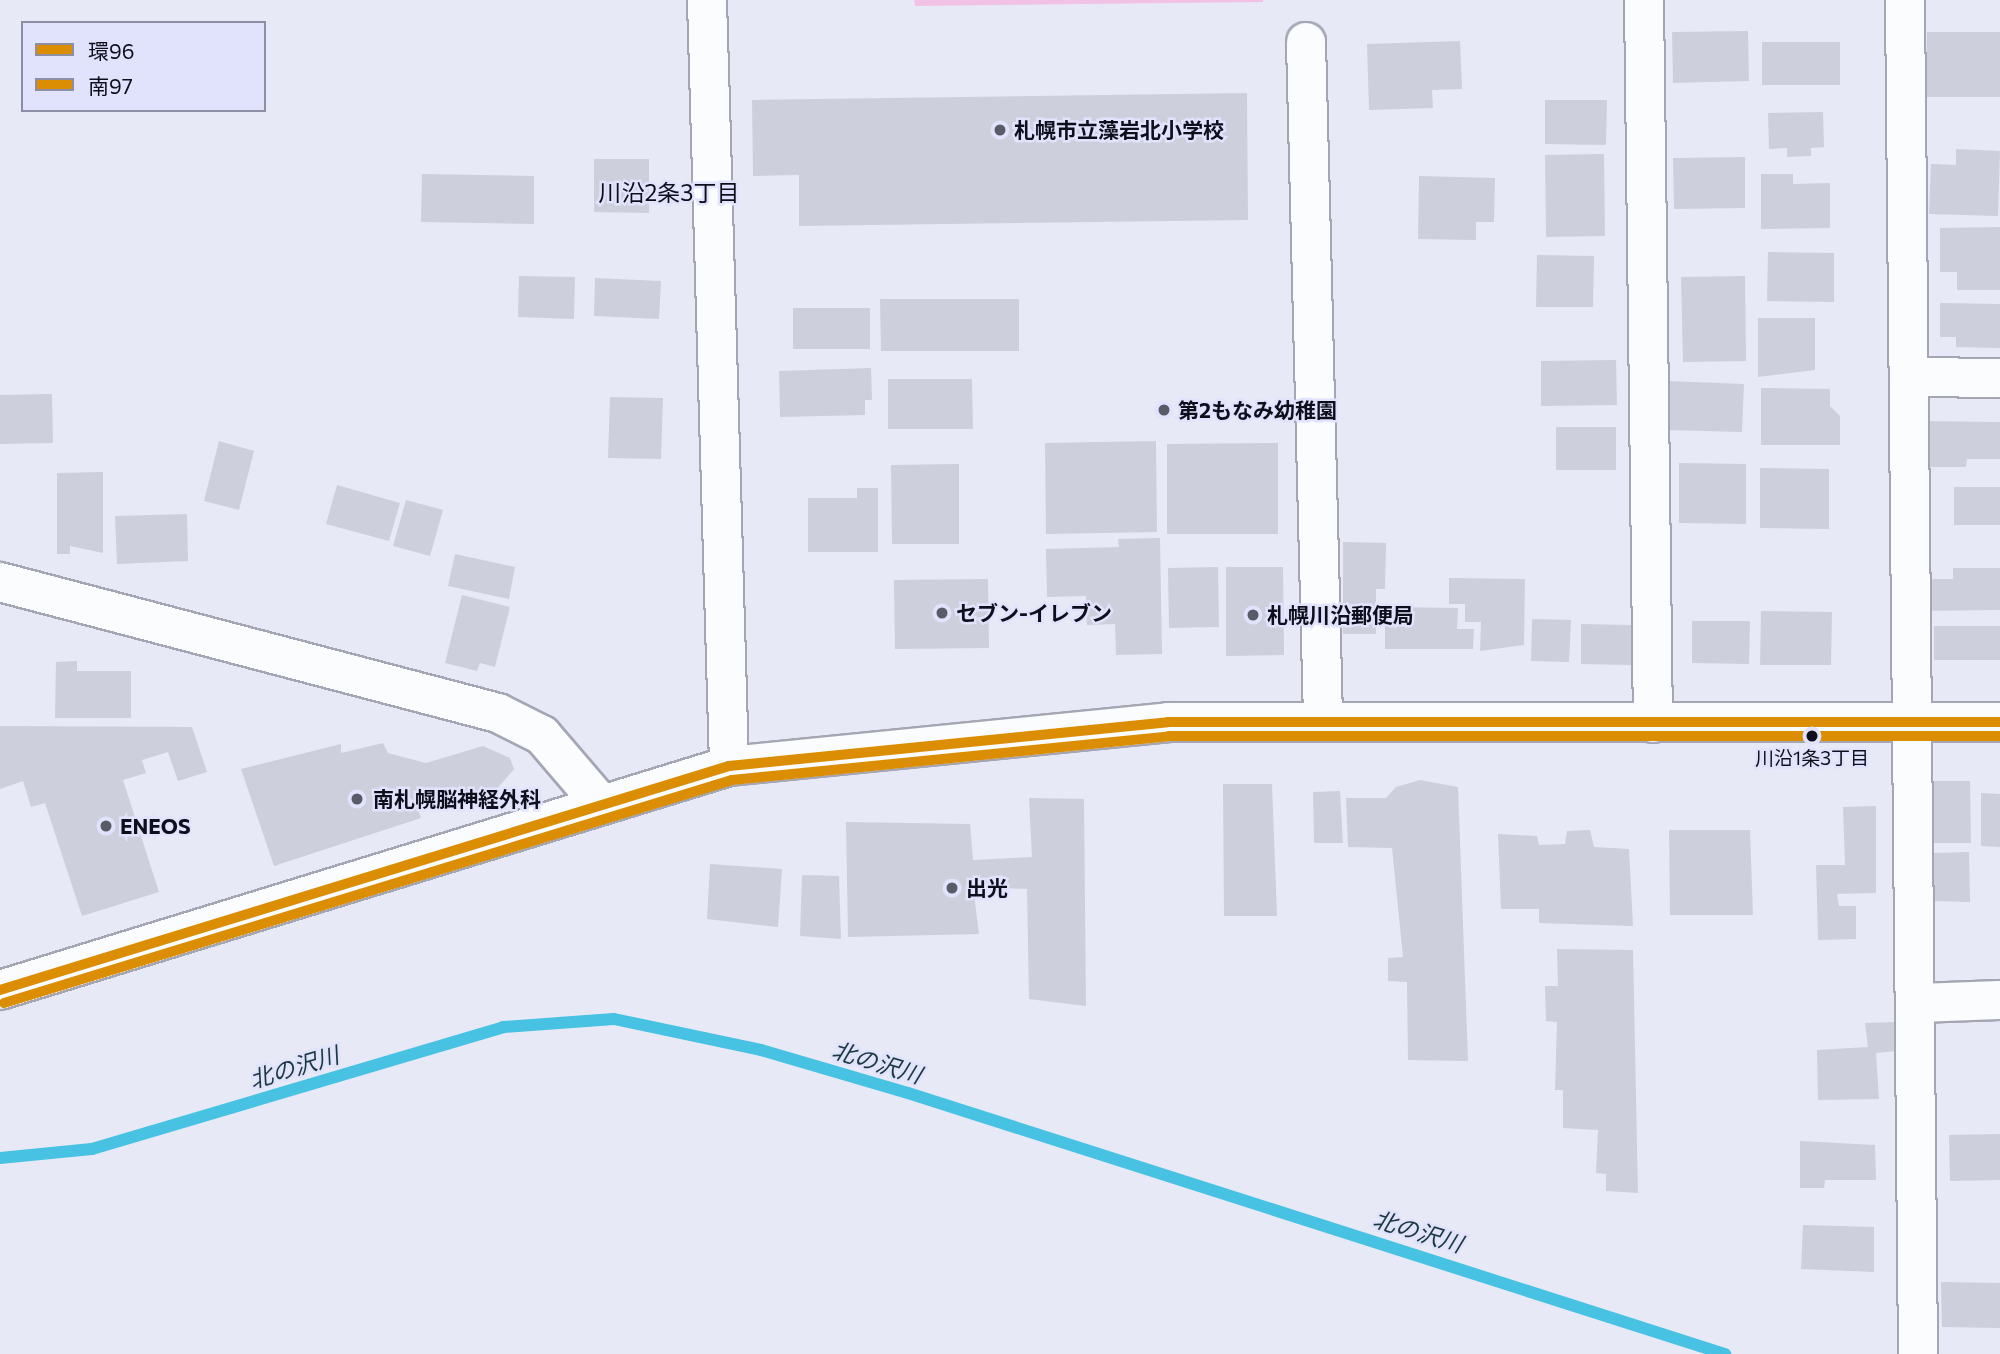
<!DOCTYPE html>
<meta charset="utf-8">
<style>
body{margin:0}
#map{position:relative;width:2000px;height:1354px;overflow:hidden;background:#e7e9f7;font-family:Commissioner,"Noto Sans JP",sans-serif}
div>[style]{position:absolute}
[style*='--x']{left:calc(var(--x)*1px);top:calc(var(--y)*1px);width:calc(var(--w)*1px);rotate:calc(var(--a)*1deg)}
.green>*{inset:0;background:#f1c1e6}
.stream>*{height:12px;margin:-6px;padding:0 6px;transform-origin:6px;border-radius:6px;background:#47c2e3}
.building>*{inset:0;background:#cdcfdd}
.roads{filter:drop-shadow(2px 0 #a4a6b3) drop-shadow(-2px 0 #a4a6b3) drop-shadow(0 2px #a4a6b3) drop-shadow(0 -2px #a4a6b3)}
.minor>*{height:38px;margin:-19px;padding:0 19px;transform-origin:19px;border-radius:19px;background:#fbfcfe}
.major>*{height:38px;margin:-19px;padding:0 19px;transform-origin:19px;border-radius:19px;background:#fbfcfe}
.bus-1>*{height:10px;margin:-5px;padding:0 5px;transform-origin:5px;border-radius:5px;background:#db8e04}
.bus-2>*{height:10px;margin:-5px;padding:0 5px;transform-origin:5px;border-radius:5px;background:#db8e04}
.dots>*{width:19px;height:19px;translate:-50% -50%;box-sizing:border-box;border:4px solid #e1e3fd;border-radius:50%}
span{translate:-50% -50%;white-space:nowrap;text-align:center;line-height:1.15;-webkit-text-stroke:5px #e1e3fd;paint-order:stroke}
.bus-label{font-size:19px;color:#0e0e1d}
.poi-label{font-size:21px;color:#0e0e1d;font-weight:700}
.left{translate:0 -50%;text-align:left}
.neighbourhood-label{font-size:23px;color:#0e0e1d}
.water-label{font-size:23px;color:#1b3842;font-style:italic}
.legend{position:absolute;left:21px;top:21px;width:245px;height:91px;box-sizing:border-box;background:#e1e3fd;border:2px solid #8d8ea3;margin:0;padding:9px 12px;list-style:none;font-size:21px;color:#0e0e1d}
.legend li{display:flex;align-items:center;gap:14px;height:35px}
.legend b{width:35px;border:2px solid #8d8ea3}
</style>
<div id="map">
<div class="green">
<div style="clip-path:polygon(914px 0,1263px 0,1263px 2px,915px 6px)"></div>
</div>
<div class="stream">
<div style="--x:0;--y:1158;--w:92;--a:-5.6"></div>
<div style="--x:92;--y:1149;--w:429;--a:-16.5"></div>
<div style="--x:503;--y:1027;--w:111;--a:-4.1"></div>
<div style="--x:614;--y:1019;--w:150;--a:11.9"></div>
<div style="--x:761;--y:1050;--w:153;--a:16.3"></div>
<div style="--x:908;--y:1093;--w:858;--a:17.72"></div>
</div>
<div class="building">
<div style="clip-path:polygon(1748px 31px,1749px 81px,1673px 83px,1672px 32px)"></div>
<div style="clip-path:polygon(1927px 32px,2000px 32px,2000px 97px,1926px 97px)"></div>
<div style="clip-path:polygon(1460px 41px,1462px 89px,1432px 90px,1433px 108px,1369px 110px,1367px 44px)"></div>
<div style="clip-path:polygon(1762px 42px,1840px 42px,1840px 85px,1762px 85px)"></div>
<div style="clip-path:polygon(1247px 93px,1248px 220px,799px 226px,799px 175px,753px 176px,752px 100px)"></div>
<div style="clip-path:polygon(1545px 100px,1607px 100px,1606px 145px,1545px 144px)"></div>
<div style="clip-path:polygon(1823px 112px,1824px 147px,1811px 148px,1811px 156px,1787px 157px,1787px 148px,1769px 149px,1768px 113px)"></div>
<div style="clip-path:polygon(1956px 149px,2000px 151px,1998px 216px,1929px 214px,1931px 164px,1956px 165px)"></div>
<div style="clip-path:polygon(1604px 154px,1605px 236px,1546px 237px,1545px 155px)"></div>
<div style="clip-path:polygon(1745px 157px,1745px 208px,1674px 209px,1673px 158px)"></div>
<div style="clip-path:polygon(594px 159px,649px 159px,649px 213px,594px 212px)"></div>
<div style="clip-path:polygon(422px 174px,534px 176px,534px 224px,421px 222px)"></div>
<div style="clip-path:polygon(1761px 174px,1793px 174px,1793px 184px,1830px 183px,1830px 228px,1761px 229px)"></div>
<div style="clip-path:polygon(1419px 176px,1495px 178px,1494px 222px,1476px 222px,1476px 240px,1418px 239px)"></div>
<div style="clip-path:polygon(2000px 227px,2000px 290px,1957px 290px,1957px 272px,1940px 272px,1940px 228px)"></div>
<div style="clip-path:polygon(1768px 252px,1834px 253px,1834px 302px,1767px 301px)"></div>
<div style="clip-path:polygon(1537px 255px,1594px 256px,1593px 307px,1536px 307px)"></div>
<div style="clip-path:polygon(519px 276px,575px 277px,574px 319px,518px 317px)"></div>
<div style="clip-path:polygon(1745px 276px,1746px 361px,1683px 362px,1681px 277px)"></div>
<div style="clip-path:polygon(595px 278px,661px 281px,659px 319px,594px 316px)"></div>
<div style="clip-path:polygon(880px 299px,1019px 299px,1019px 351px,881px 351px)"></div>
<div style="clip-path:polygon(1940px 303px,2000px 304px,2000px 348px,1956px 347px,1956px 337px,1940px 337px)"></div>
<div style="clip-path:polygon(793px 308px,870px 308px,870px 349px,793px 349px)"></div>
<div style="clip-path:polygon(1758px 318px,1815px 318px,1815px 370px,1758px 377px)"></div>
<div style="clip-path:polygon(1616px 360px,1617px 405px,1541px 406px,1541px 361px)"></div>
<div style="clip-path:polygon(871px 368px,872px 400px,865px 400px,865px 415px,780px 417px,779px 371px)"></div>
<div style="clip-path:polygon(888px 379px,972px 379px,973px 429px,888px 429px)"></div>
<div style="clip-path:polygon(1667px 381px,1744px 384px,1742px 432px,1666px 430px)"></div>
<div style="clip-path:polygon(1761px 388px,1830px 389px,1830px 406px,1840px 416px,1840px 445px,1761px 445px)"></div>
<div style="clip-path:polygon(52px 394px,53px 443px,0 444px,0 395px)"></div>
<div style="clip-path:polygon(610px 397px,663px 398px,661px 459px,608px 458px)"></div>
<div style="clip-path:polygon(1918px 421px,2000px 422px,2000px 459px,1967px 459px,1966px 467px,1917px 467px)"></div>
<div style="clip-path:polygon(1556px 427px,1616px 427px,1616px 470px,1556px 470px)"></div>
<div style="clip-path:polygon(219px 441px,254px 451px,239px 510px,204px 501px)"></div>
<div style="clip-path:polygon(1156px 441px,1157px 532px,1046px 534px,1045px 443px)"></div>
<div style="clip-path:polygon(1278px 443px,1278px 534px,1167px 534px,1167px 444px)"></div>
<div style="clip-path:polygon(1679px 463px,1746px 464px,1746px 524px,1679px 523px)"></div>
<div style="clip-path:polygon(959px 464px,959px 544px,892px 544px,891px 465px)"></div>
<div style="clip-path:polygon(1760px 468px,1829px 469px,1829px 529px,1760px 528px)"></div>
<div style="clip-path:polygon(103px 472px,103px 553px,70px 546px,70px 554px,57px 554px,57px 473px)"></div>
<div style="clip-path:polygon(337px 485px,400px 503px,389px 541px,326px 524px)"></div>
<div style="clip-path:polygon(1954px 487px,2000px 487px,2000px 525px,1954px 525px)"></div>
<div style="clip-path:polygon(857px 488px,878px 488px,878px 552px,808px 552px,808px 498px,857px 498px)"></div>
<div style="clip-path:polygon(406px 500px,443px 510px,430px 556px,393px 546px)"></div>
<div style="clip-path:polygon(187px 514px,188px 561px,117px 564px,115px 516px)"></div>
<div style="clip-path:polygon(1160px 538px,1162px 654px,1116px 655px,1115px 624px,1087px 625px,1086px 596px,1047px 597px,1046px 549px,1119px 547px,1118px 539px)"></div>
<div style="clip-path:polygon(1343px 542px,1386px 543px,1385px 589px,1376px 589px,1376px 634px,1343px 634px)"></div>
<div style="clip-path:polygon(455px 554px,515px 567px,509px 599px,448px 586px)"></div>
<div style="clip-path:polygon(1218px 567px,1219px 627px,1169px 628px,1168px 568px)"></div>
<div style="clip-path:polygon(1226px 567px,1283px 567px,1284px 655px,1226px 656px)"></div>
<div style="clip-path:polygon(1953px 568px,2000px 568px,2000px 610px,1916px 611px,1915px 579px,1953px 579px)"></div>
<div style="clip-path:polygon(1449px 578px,1525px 579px,1524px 645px,1480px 651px,1481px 622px,1465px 622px,1465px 604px,1449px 604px)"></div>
<div style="clip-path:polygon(988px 579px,989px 648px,895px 649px,894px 580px)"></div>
<div style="clip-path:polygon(462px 595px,510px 607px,495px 667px,480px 663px,477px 671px,445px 663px)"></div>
<div style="clip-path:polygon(1385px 607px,1458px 608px,1457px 629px,1474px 629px,1473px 649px,1385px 649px)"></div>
<div style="clip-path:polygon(1761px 611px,1832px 612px,1831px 665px,1760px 665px)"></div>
<div style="clip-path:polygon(1532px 619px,1571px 620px,1569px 662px,1531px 661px)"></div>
<div style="clip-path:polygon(1692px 621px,1750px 621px,1749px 664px,1692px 663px)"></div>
<div style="clip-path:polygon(1581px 624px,1631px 625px,1631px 665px,1581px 664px)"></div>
<div style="clip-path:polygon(1934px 626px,2000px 626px,2000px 660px,1934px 660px)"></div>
<div style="clip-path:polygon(77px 661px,77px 671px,131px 671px,131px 718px,55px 718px,56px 662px)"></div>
<div style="clip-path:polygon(0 726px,192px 727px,207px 772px,178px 781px,168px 752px,142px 760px,146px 773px,123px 780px,159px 892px,82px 916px,45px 803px,31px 807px,23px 781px,0 789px)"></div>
<div style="clip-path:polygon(383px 743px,388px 753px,426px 763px,483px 746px,510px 758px,514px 769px,491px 796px,444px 810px,439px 792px,428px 794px,417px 806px,421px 818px,274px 866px,241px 769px,341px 744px,341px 753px)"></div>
<div style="clip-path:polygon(1420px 780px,1458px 787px,1468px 1061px,1408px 1060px,1407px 982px,1388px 981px,1388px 958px,1403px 957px,1392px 848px,1348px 847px,1346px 798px,1386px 798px,1396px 787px)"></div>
<div style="clip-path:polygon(1930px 781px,1970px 781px,1971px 843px,1932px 843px)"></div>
<div style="clip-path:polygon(1223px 784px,1272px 784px,1277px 916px,1224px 916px)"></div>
<div style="clip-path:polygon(1340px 791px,1343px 843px,1314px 843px,1313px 792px)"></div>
<div style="clip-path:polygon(1981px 793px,2000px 794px,2000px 847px,1981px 846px)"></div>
<div style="clip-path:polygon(1029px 798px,1084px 799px,1086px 1006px,1029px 999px,1027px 889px,973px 887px,979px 934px,848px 937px,846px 822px,970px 824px,973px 860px,1032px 857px)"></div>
<div style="clip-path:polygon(1876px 806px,1876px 893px,1837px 894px,1839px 906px,1856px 906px,1856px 939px,1818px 940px,1816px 865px,1845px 865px,1843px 807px)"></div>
<div style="clip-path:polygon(1590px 830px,1594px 847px,1629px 849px,1633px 926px,1539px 923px,1539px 909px,1501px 909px,1498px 834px,1537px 836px,1539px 845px,1565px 844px,1567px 831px)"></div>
<div style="clip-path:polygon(1669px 830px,1750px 830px,1753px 915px,1670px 915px)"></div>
<div style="clip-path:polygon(1969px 852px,1970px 902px,1934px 901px,1932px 853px)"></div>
<div style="clip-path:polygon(710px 864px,782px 869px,778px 927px,707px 919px)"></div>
<div style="clip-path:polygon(802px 875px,839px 876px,841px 939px,800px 936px)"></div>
<div style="clip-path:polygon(1557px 949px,1633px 950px,1638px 1193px,1606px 1191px,1606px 1174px,1596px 1173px,1598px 1130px,1563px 1128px,1563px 1090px,1555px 1090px,1557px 1022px,1546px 1021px,1545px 986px,1558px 986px)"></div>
<div style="clip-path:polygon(1895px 1022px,1897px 1051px,1876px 1053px,1879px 1099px,1818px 1100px,1817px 1050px,1868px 1047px,1865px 1023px)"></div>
<div style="clip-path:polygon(2000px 1134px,2000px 1180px,1950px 1181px,1949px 1135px)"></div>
<div style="clip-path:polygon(1800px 1141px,1875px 1145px,1876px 1180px,1825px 1180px,1824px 1188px,1800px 1188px)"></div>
<div style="clip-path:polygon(1803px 1225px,1874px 1227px,1874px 1272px,1801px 1269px)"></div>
<div style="clip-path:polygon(1941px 1282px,2000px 1283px,2000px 1328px,1942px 1327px)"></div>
</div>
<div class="roads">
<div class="minor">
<div style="--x:707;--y:0;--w:766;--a:88.35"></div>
<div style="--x:1644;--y:0;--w:723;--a:89.29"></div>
<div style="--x:1905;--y:0;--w:1354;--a:89.45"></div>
<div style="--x:1306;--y:42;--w:678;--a:88.56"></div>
<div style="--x:1910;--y:377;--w:90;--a:0.6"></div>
<div style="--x:0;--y:582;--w:515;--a:14.74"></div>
<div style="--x:498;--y:713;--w:49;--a:26.6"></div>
<div style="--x:542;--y:735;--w:91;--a:49.5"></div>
<div style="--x:1918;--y:1003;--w:82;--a:-2.1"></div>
</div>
<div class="major">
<div style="--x:0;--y:990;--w:763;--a:-17.08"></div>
<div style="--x:729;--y:766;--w:441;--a:-5.7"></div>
<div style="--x:1168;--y:722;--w:832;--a:0"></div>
</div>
</div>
<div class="bus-1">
<div style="--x:0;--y:990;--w:763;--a:-17.08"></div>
<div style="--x:729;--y:766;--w:441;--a:-5.7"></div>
<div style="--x:1168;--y:722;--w:832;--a:0"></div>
</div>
<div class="bus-2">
<div style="--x:4;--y:1003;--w:761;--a:-17.03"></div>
<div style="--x:732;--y:780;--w:439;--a:-5.7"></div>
<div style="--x:1169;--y:736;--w:831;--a:0"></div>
</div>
<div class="dots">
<div style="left:1000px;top:130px;background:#5a5b69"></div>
<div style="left:1164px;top:410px;background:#5a5b69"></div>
<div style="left:942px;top:613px;background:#5a5b69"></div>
<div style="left:1253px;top:615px;background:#5a5b69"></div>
<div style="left:1812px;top:736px;background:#0e0e1d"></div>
<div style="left:357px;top:799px;background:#5a5b69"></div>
<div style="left:106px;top:826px;background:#5a5b69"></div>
<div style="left:952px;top:888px;background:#5a5b69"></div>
</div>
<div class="bus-label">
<span style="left:1812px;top:758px">川沿1条3丁目</span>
</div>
<div class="poi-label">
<span class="left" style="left:1014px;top:130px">札幌市立藻岩北小学校</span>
<span class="left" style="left:1178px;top:410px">第2もなみ幼稚園</span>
<span class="left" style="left:956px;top:613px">セブン-イレブン</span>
<span class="left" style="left:1267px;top:615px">札幌川沿郵便局</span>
<span class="left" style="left:373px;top:799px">南札幌脳神経外科</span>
<span class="left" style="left:120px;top:826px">ENEOS</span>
<span class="left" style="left:966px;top:888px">出光</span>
</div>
<div class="neighbourhood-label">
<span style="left:669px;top:192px">川沿2条3丁目</span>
</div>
<div class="water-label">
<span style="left:877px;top:1062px;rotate:17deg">北の沢川</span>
<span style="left:294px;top:1067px;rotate:-17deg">北の沢川</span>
<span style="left:1418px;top:1231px;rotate:17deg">北の沢川</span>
</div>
<ul class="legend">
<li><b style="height:9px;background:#db8e04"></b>環96</li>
<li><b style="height:9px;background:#db8e04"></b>南97</li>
</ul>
</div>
